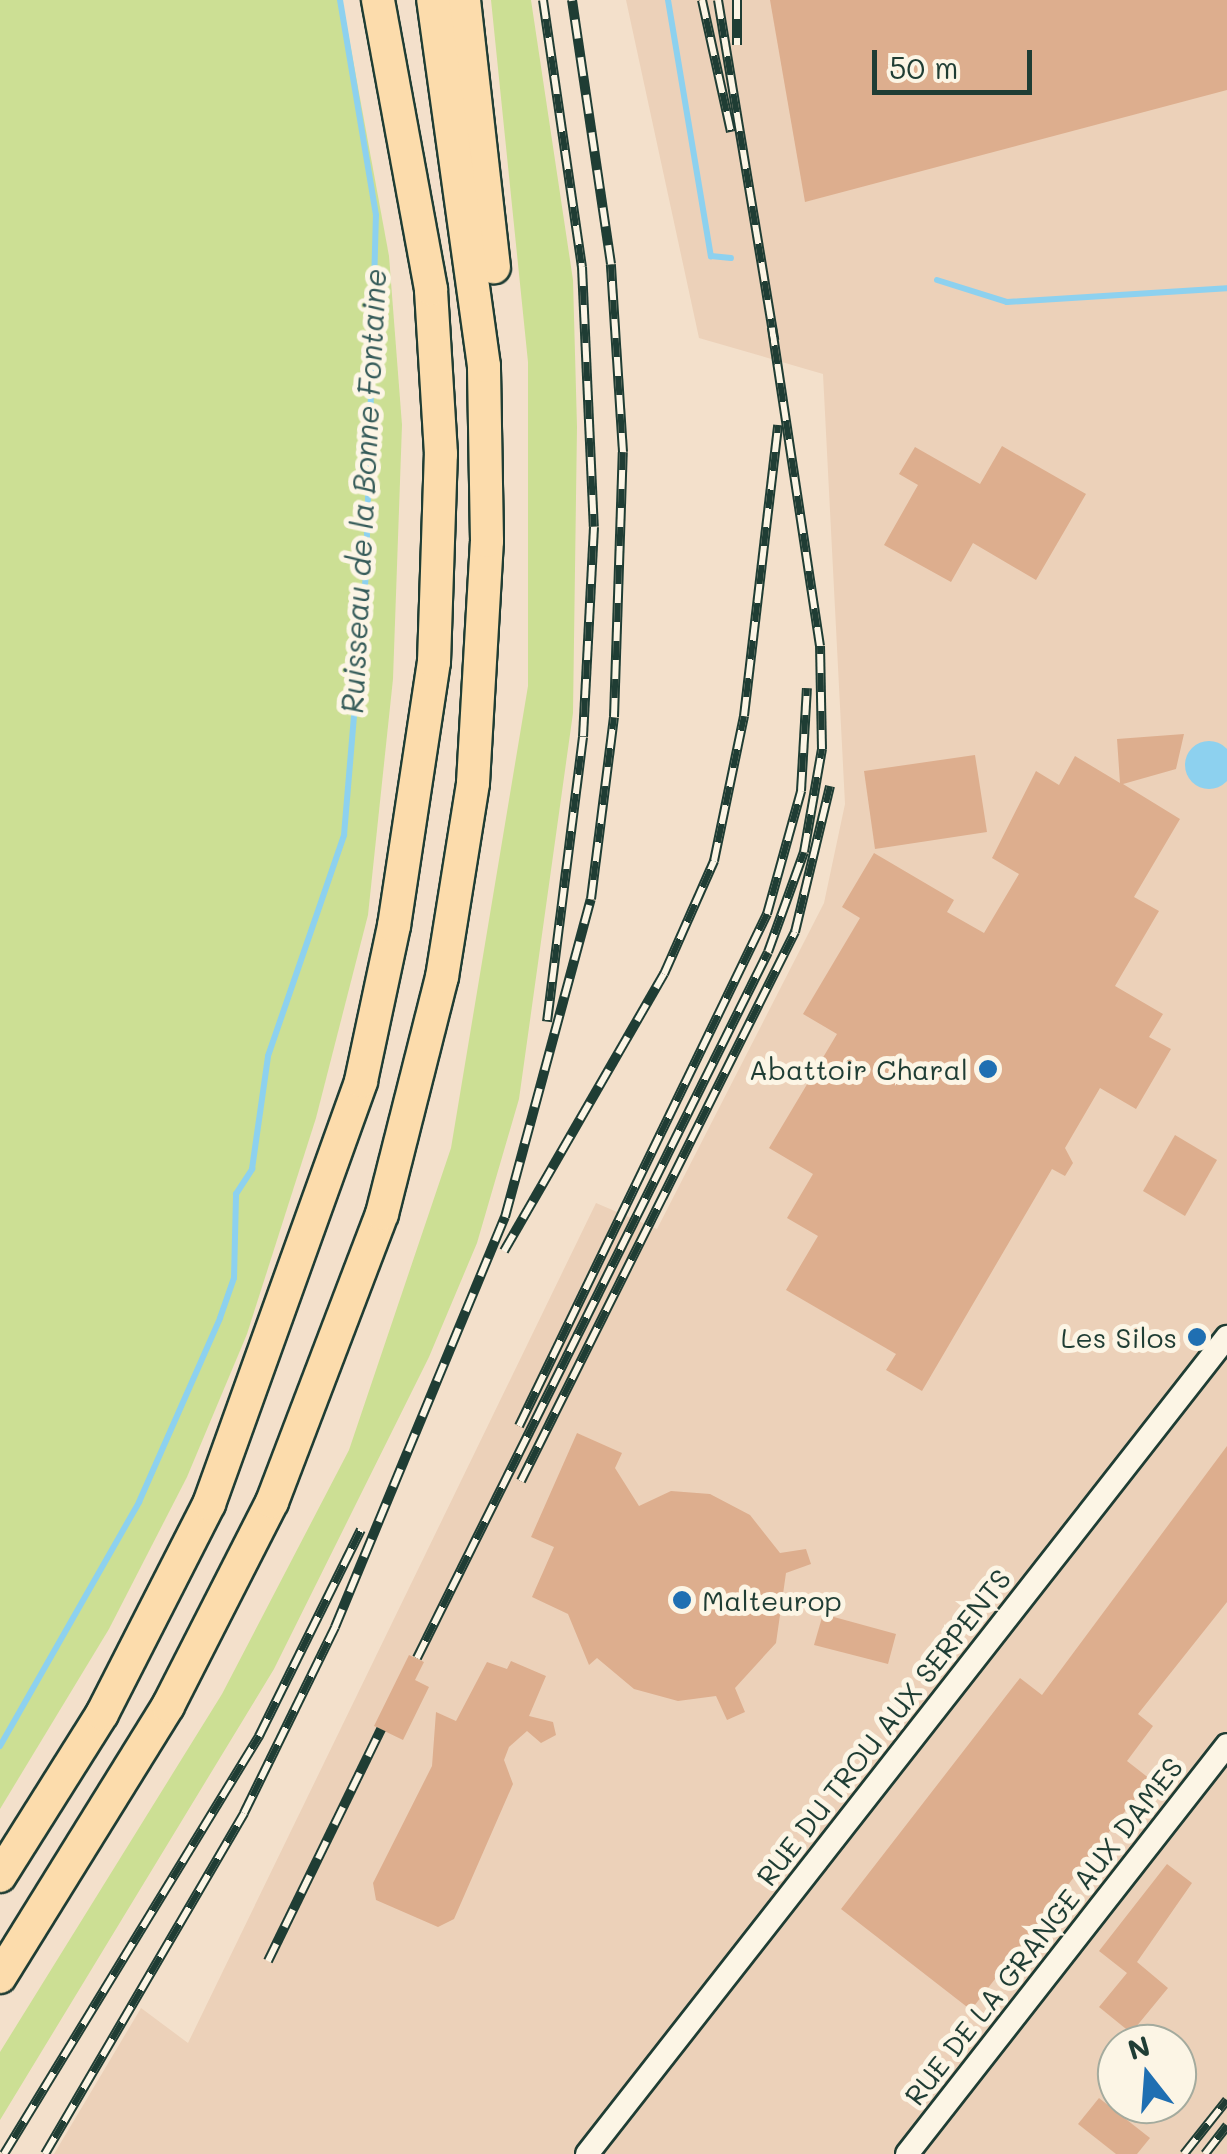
<!DOCTYPE html>
<style>
body{margin:0}
#map{position:relative;width:1227px;height:2154px;overflow:hidden;background:#f3e0cb;font-family:Mali,sans-serif}
div>[style]{position:absolute}
[style*='--x']{left:calc(var(--x)*1px);top:calc(var(--y)*1px);width:calc(var(--w)*1px);rotate:calc(var(--a)*1deg)}
.built>*{inset:0;background:#ecd1b9}
.green>*{inset:0;background:#ccdf94}
.water>*{inset:0;background:#8dd1ef}
.round{border-radius:50%}
.stream>*{height:6px;margin:-3px;padding:0 3px;transform-origin:3px;border-radius:3px;background:#8dd1ef}
.building>*{inset:0;background:#ddae8e}
.roads{filter:drop-shadow(2px 0 #1f3d34) drop-shadow(-2px 0 #1f3d34) drop-shadow(0 2px #1f3d34) drop-shadow(0 -2px #1f3d34)}
.minor>*{height:22px;margin:-11px;padding:0 11px;transform-origin:11px;border-radius:11px;background:#fcf5e5}
.highway>*{height:32px;margin:-16px;padding:0 16px;transform-origin:16px;border-radius:16px;background:#fcdcac}
.rail>*{height:10px;margin-top:-5px;transform-origin:0;background:repeating-linear-gradient(90deg,#fcf5e5 0 19px,#1f3d34 0 38px);box-sizing:border-box;border-block:2px solid #1f3d34}
.dots>*{width:28px;height:28px;translate:-50% -50%;box-sizing:border-box;border:5px solid #fcf5e5;border-radius:50%}
span{translate:-50% -50%;white-space:nowrap;text-align:center;line-height:1.15;-webkit-text-stroke:10px #fcf5e5;paint-order:stroke}
.poi-label{font-size:28px;color:#1f3d34}
.right{translate:-100% -50%;text-align:right}
.left{translate:0 -50%;text-align:left}
.street-label{font-size:28px;color:#1f3d34}
.water-label{font-size:30px;color:#355b59;font-style:italic}
.north{position:absolute;left:1097px;top:2024px;width:100px;height:100px;box-sizing:border-box;background:#fcf5e5;border:2px solid #a4ab9e;border-radius:50%;rotate:343deg;font-size:28px;font-weight:700;line-height:40px;text-align:center;color:#1f3d34}
.north::after{content:'';display:block;margin:auto;width:35px;height:45px;background:#1f6fb2;clip-path:polygon(50% 0,100% 100%,50% 72%,0 100%)}
.scale{position:absolute;left:872px;top:50px;width:160px;height:45px;box-sizing:border-box;border:5px solid #1f3d34;border-top:0;padding-left:12px;font-size:30px;line-height:35px;white-space:nowrap;color:#1f3d34;-webkit-text-stroke:8px #fcf5e5;paint-order:stroke}
</style>
<div id="map">
<div class="built">
<div style="clip-path:polygon(evenodd,626px 0,1227px 0,1227px 2154px,54px 2154px,141px 2008px,188px 2043px,596px 1203px,657px 1229px,824px 903px,845px 804px,823px 374px,699px 338px,626px 0,1117px 2044px,1177px 2044px,1177px 2104px,1117px 2104px,1117px 2044px)"></div>
</div>
<div class="green">
<div style="clip-path:polygon(0 0,342px 0,389px 256px,402px 425px,393px 679px,368px 915px,316px 1118px,247px 1334px,187px 1477px,109px 1629px,0 1809px)"></div>
<div style="clip-path:polygon(491px 0,531px 0,573px 280px,577px 427px,573px 713px,519px 1099px,477px 1243px,429px 1357px,274px 1669px,0 2120px,0 2052px,222px 1694px,349px 1450px,451px 1148px,528px 686px,528px 362px)"></div>
</div>
<div class="water">
<div class="round" style="left:1185px;top:741px;width:48px;height:48px"></div>
</div>
<div class="stream">
<div style="--x:668;--y:0;--w:260;--a:80.5"></div>
<div style="--x:711;--y:256;--w:20;--a:6"></div>
<div style="--x:937;--y:280;--w:73;--a:17.4"></div>
<div style="--x:1007;--y:302;--w:220;--a:-3.6"></div>
<div style="--x:0;--y:1746;--w:281;--a:-60.3"></div>
<div style="--x:139;--y:1502;--w:201;--a:-66.2"></div>
<div style="--x:220;--y:1318;--w:42;--a:-70.7"></div>
<div style="--x:234;--y:1278;--w:84;--a:-88.6"></div>
<div style="--x:236;--y:1194;--w:30;--a:-57"></div>
<div style="--x:252;--y:1169;--w:114;--a:-81.9"></div>
<div style="--x:268;--y:1056;--w:234;--a:-71"></div>
<div style="--x:344;--y:835;--w:265;--a:-85.2"></div>
<div style="--x:366;--y:571;--w:356;--a:-88.4"></div>
<div style="--x:376;--y:215;--w:218;--a:-99.5"></div>
</div>
<div class="building">
<div style="clip-path:polygon(770px 0,1227px 0,1227px 90px,805px 202px)"></div>
<div style="clip-path:polygon(1002px 446px,1086px 494px,1036px 580px,973px 543px,951px 582px,884px 545px,918px 485px,899px 474px,915px 447px,980px 484px)"></div>
<div style="clip-path:polygon(1184px 734px,1176px 769px,1123px 784px,1180px 819px,1134px 897px,1159px 911px,1115px 986px,1163px 1014px,1149px 1037px,1171px 1049px,1136px 1109px,1100px 1088px,1065px 1148px,1073px 1163px,1065px 1176px,1052px 1169px,922px 1391px,886px 1370px,896px 1354px,786px 1290px,818px 1236px,787px 1218px,813px 1174px,769px 1148px,837px 1034px,803px 1014px,860px 918px,842px 907px,874px 853px,954px 900px,947px 912px,984px 933px,1019px 874px,992px 858px,1036px 771px,1059px 785px,1075px 756px,1120px 783px,1117px 739px)"></div>
<div style="clip-path:polygon(975px 755px,987px 832px,875px 849px,864px 771px)"></div>
<div style="clip-path:polygon(1175px 1135px,1217px 1160px,1185px 1216px,1143px 1191px)"></div>
<div style="clip-path:polygon(577px 1433px,622px 1453px,615px 1468px,639px 1506px,671px 1491px,710px 1494px,750px 1515px,780px 1553px,806px 1549px,811px 1564px,786px 1573px,776px 1643px,735px 1688px,745px 1712px,727px 1720px,716px 1696px,678px 1701px,634px 1689px,597px 1658px,589px 1665px,568px 1614px,532px 1597px,554px 1547px,531px 1537px)"></div>
<div style="clip-path:polygon(1227px 1446px,1227px 1602px,1138px 1714px,1153px 1726px,1127px 1761px,1150px 1779px,971px 2010px,841px 1909px,1020px 1678px,1042px 1695px)"></div>
<div style="clip-path:polygon(823px 1614px,896px 1634px,888px 1664px,814px 1645px)"></div>
<div style="clip-path:polygon(409px 1655px,424px 1662px,415px 1680px,429px 1687px,403px 1740px,374px 1726px)"></div>
<div style="clip-path:polygon(511px 1661px,546px 1676px,529px 1716px,553px 1722px,556px 1735px,541px 1743px,527px 1731px,509px 1747px,504px 1760px,513px 1784px,454px 1919px,438px 1927px,376px 1900px,373px 1883px,432px 1766px,436px 1712px,456px 1721px,487px 1662px,507px 1669px)"></div>
<div style="clip-path:polygon(1167px 1864px,1192px 1883px,1137px 1962px,1168px 1988px,1131px 2033px,1099px 2007px,1127px 1973px,1099px 1951px)"></div>
<div style="clip-path:polygon(1099px 2098px,1150px 2138px,1137px 2154px,1116px 2154px,1078px 2124px)"></div>
</div>
<div class="roads">
<div class="minor">
<div style="--x:587;--y:2154;--w:1038;--a:-51.93"></div>
<div style="--x:907;--y:2154;--w:519;--a:-51.96"></div>
</div>
<div class="highway">
<div style="--x:464;--y:0;--w:269;--a:83.6"></div>
<div style="--x:0;--y:1876;--w:191;--a:-57.8"></div>
<div style="--x:102;--y:1714;--w:236;--a:-63"></div>
<div style="--x:209;--y:1504;--w:449;--a:-70.2"></div>
<div style="--x:361;--y:1081;--w:158;--a:-78"></div>
<div style="--x:394;--y:926;--w:267;--a:-81.4"></div>
<div style="--x:434;--y:662;--w:208;--a:-88.1"></div>
<div style="--x:441;--y:454;--w:165;--a:-93.5"></div>
<div style="--x:431;--y:289;--w:294;--a:-100.4"></div>
<div style="--x:0;--y:1977;--w:319;--a:-58.2"></div>
<div style="--x:168;--y:1706;--w:229;--a:-63"></div>
<div style="--x:272;--y:1502;--w:308;--a:-69.1"></div>
<div style="--x:382;--y:1214;--w:244;--a:-75.8"></div>
<div style="--x:442;--y:977;--w:196;--a:-80.9"></div>
<div style="--x:473;--y:783;--w:242;--a:-86.7"></div>
<div style="--x:487;--y:541;--w:175;--a:-91"></div>
<div style="--x:484;--y:366;--w:370;--a:-97.9"></div>
</div>
</div>
<div class="rail">
<div style="--x:543;--y:0;--w:270;--a:81.7"></div>
<div style="--x:582;--y:267;--w:260;--a:87.4"></div>
<div style="--x:594;--y:527;--w:210;--a:93"></div>
<div style="--x:583;--y:737;--w:287;--a:97.2"></div>
<div style="--x:702;--y:0;--w:135;--a:77.6"></div>
<div style="--x:718;--y:0;--w:345;--a:80.6"></div>
<div style="--x:737;--y:0;--w:45;--a:90"></div>
<div style="--x:504;--y:1251;--w:320;--a:-60"></div>
<div style="--x:664;--y:974;--w:124;--a:-66.1"></div>
<div style="--x:714;--y:861;--w:148;--a:-78.3"></div>
<div style="--x:744;--y:716;--w:293;--a:-83.3"></div>
<div style="--x:519;--y:1426;--w:569;--a:-64.16"></div>
<div style="--x:767;--y:914;--w:128;--a:-74.5"></div>
<div style="--x:801;--y:791;--w:103;--a:-86.7"></div>
<div style="--x:521;--y:1481;--w:614;--a:-63.48"></div>
<div style="--x:795;--y:932;--w:150;--a:-76.5"></div>
<div style="--x:417;--y:1658;--w:788;--a:-63.56"></div>
<div style="--x:768;--y:952;--w:106;--a:-70.2"></div>
<div style="--x:804;--y:852;--w:105;--a:-80.1"></div>
<div style="--x:822;--y:749;--w:103;--a:-91.1"></div>
<div style="--x:820;--y:646;--w:322;--a:-98.6"></div>
<div style="--x:268;--y:1961;--w:258;--a:-64"></div>
<div style="--x:4;--y:2154;--w:490;--a:-58.6"></div>
<div style="--x:259;--y:1736;--w:230;--a:-63.7"></div>
<div style="--x:45;--y:2154;--w:395;--a:-59.7"></div>
<div style="--x:244;--y:1813;--w:207;--a:-63.9"></div>
<div style="--x:335;--y:1627;--w:444;--a:-67.5"></div>
<div style="--x:505;--y:1217;--w:329;--a:-74.9"></div>
<div style="--x:591;--y:899;--w:183;--a:-82.8"></div>
<div style="--x:614;--y:717;--w:265;--a:-88.1"></div>
<div style="--x:623;--y:452;--w:188;--a:-93.7"></div>
<div style="--x:611;--y:264;--w:267;--a:-98.4"></div>
<div style="--x:1184;--y:2154;--w:69;--a:-51.5"></div>
<div style="--x:1205;--y:2154;--w:36;--a:-52"></div>
</div>
<div class="dots">
<div style="left:988px;top:1069px;background:#1f6fb2"></div>
<div style="left:1197px;top:1337px;background:#1f6fb2"></div>
<div style="left:682px;top:1600px;background:#1f6fb2"></div>
</div>
<div class="poi-label">
<span class="right" style="left:968px;top:1069px">Abattoir Charal</span>
<span class="right" style="left:1177px;top:1337px">Les Silos</span>
<span class="left" style="left:702px;top:1600px">Malteurop</span>
</div>
<div class="street-label">
<span style="left:883px;top:1727px;rotate:-52deg">RUE DU TROU AUX SERPENTS</span>
<span style="left:1043px;top:1931px;rotate:-52deg">RUE DE LA GRANGE AUX DAMES</span>
</div>
<div class="water-label">
<span style="left:363px;top:491px;rotate:-87deg">Ruisseau de la Bonne Fontaine</span>
</div>
<div class="north">N</div>
<div class="scale">50 m</div>
</div>
